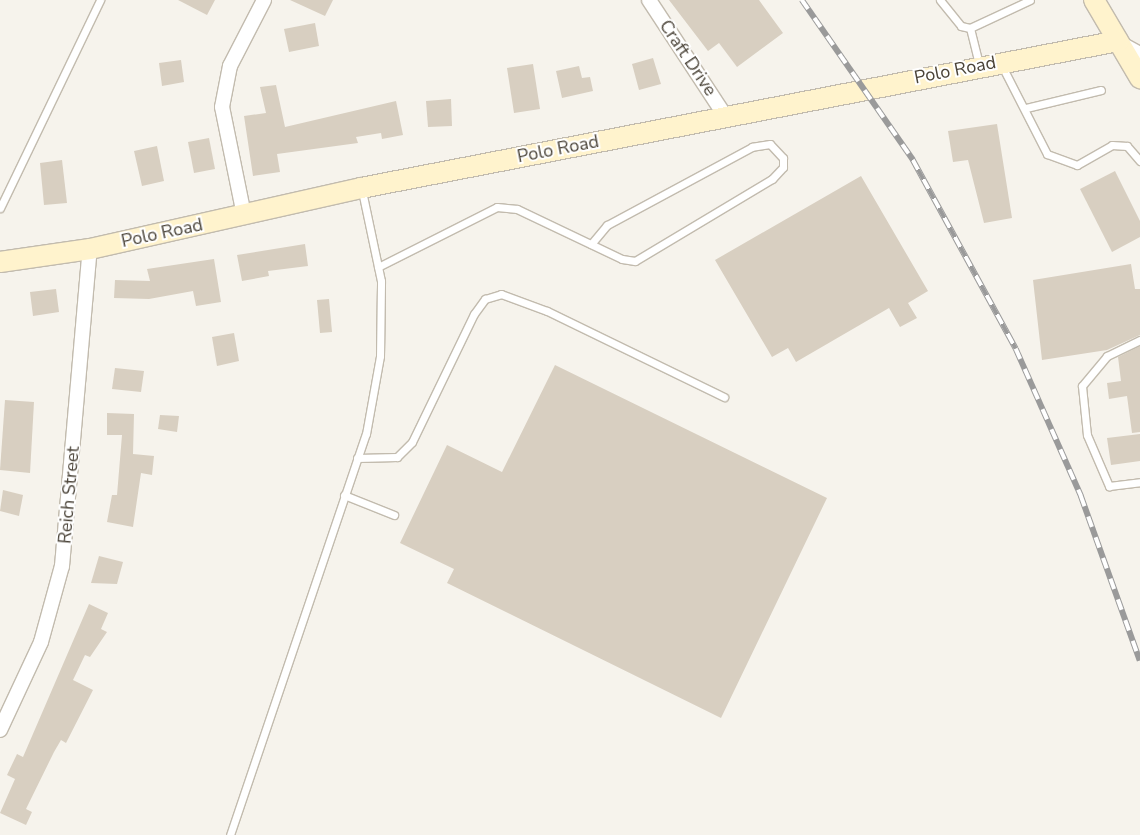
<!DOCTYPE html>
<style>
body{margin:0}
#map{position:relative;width:1140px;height:835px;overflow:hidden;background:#f6f3ec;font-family:"Nunito Sans",sans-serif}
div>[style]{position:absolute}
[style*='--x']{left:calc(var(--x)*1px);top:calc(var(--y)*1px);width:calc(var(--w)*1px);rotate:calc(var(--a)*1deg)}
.building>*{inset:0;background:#d8cfc1}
.roads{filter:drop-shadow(1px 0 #c2bbae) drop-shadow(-1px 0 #c2bbae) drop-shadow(0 1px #c2bbae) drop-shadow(0 -1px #c2bbae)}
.lane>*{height:7px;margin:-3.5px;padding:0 3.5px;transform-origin:3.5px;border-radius:3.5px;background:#fff}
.street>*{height:14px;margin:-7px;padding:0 7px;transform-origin:7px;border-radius:7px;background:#fff}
.secondary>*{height:20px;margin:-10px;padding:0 10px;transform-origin:10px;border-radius:10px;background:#fff3cd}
.rail>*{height:5.5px;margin-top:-2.75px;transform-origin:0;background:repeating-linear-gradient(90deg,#fff 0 11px,#9a9a9a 0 22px);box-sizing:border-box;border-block:1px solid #9a9a9a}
span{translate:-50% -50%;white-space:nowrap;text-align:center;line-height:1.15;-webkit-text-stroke:4px #fff;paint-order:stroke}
.street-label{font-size:18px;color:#4b4439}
</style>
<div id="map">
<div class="building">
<div style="clip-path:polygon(178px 0,215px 0,207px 15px)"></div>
<div style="clip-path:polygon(290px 0,333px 0,325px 16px)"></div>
<div style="clip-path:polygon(669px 0,759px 0,783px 33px,737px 67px,719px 43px,708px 51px)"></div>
<div style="clip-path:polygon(315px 23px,319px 46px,289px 52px,284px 29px)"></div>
<div style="clip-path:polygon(653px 58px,661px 84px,639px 90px,632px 64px)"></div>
<div style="clip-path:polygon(181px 60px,184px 82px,162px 86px,159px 63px)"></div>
<div style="clip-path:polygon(533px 64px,540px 109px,514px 113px,507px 68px)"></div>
<div style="clip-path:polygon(579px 66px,582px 78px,590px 77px,593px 91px,562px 98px,556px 71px)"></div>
<div style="clip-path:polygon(276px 85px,285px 127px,396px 101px,403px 135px,382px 139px,381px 133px,356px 137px,358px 143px,277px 154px,280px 172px,253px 176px,244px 116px,266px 113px,260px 87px)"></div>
<div style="clip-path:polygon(451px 99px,452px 126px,428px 127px,426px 101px)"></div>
<div style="clip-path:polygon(997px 124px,1012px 218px,984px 223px,968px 160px,953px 162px,948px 131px)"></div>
<div style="clip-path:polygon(209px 138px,215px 169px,194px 173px,188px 142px)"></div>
<div style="clip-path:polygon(157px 146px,164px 181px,142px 186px,134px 151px)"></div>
<div style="clip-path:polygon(62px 160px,67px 203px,44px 205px,40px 163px)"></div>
<div style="clip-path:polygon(1115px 171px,1140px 221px,1140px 237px,1112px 252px,1080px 189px)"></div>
<div style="clip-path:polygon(861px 176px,928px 291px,908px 303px,917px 318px,900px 327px,889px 308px,796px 362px,788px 348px,772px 357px,715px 260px)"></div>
<div style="clip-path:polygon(305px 244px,308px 266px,268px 271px,269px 276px,242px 281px,237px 255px)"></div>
<div style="clip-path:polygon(214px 259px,221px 302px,196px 306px,193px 291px,149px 299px,114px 298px,115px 280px,150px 281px,147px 269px)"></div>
<div style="clip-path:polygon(1131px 264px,1135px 289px,1140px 289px,1140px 335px,1107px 350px,1042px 360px,1033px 280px)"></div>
<div style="clip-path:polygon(56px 289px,59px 312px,33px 316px,30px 292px)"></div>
<div style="clip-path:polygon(329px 299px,332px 332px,320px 333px,317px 300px)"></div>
<div style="clip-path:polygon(234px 333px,239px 361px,217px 366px,212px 337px)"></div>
<div style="clip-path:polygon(1140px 346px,1140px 432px,1132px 433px,1127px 396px,1109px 399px,1107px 383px,1121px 381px,1118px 357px)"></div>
<div style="clip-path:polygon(555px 365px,827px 498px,721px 718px,447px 583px,454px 569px,400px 543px,447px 445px,502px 472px)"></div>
<div style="clip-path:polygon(115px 368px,144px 371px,141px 392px,112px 389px)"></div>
<div style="clip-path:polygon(5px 400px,34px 402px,30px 473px,0 470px)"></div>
<div style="clip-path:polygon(107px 413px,134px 414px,133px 454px,154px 456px,152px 475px,141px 473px,133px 527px,107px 522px,112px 495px,117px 495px,122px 435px,107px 435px)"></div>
<div style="clip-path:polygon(160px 415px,179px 416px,177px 432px,158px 429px)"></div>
<div style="clip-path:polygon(1140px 434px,1140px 461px,1111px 465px,1107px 438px)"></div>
<div style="clip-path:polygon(3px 490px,23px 495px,19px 516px,0 511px)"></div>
<div style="clip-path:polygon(99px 556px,123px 562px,117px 584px,91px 583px)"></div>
<div style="clip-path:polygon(89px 604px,108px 613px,101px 629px,107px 632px,90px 657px,85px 655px,73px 680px,93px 690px,66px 743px,61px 740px,54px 752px,26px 809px,32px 812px,26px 825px,0 813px,15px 779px,7px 775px,17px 754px,23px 757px)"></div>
</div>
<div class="roads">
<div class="lane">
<div style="--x:940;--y:0;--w:33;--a:51"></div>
<div style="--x:961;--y:26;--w:9;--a:13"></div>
<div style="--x:970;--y:28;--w:66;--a:-25"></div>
<div style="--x:970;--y:28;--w:38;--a:76"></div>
<div style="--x:1002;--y:66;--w:99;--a:62.9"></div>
<div style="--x:1047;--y:154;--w:32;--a:20"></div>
<div style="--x:1077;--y:165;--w:40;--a:-29.7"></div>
<div style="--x:1112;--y:145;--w:15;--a:4"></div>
<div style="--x:1127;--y:146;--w:20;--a:49"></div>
<div style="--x:1026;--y:108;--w:77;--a:-13.5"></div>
<div style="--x:0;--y:208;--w:231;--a:-64.3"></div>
<div style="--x:378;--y:267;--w:133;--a:-26.8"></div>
<div style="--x:497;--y:207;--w:20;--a:6"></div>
<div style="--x:517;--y:209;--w:116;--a:25.5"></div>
<div style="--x:622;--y:259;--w:13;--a:9"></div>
<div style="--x:635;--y:261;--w:160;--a:-30.9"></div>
<div style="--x:772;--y:179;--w:16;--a:-47"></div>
<div style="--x:783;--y:167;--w:9;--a:-90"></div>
<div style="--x:783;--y:158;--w:19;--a:-133"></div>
<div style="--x:770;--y:144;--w:18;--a:171"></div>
<div style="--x:752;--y:147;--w:165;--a:151.7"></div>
<div style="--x:607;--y:225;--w:25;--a:130"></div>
<div style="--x:1140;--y:340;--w:37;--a:154"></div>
<div style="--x:1107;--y:356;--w:39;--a:130"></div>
<div style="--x:1082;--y:386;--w:49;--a:84.2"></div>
<div style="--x:1087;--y:435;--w:56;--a:66.7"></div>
<div style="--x:1109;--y:486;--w:31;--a:-7"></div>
<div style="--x:357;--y:458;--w:40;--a:-1.4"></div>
<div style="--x:397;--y:457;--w:21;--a:-45"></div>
<div style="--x:412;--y:442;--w:142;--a:-64.2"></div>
<div style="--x:474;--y:314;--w:19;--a:-54"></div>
<div style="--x:485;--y:299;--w:17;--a:-17"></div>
<div style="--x:501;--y:294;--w:49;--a:20.3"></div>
<div style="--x:547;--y:311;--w:197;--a:25.9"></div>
<div style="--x:344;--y:495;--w:54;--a:21.8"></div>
<div style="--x:230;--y:835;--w:423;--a:-71.3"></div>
<div style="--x:366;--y:434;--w:79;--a:-79.8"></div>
<div style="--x:380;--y:356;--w:75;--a:-89.2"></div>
<div style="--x:381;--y:281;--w:92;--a:-101.9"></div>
</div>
<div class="street">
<div style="--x:649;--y:0;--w:140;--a:56.7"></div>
<div style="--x:1120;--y:43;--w:23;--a:29"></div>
<div style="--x:244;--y:215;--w:110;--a:-101.5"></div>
<div style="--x:222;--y:107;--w:42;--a:-79"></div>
<div style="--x:230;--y:66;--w:74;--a:-62.7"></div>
<div style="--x:0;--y:730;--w:97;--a:-65"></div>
<div style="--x:41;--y:642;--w:79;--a:-74.6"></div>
<div style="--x:62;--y:566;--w:318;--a:-85"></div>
</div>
<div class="secondary">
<div style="--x:1094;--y:0;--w:91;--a:59.5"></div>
<div style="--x:0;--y:262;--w:91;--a:-8.2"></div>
<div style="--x:90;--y:249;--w:278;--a:-12.7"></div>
<div style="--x:361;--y:188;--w:771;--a:-10.99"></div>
</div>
</div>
<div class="rail">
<div style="--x:802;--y:0;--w:195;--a:55.2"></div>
<div style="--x:913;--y:160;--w:215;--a:61.4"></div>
<div style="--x:1016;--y:349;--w:161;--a:66.1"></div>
<div style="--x:1081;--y:496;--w:175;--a:70.3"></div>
</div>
<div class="street-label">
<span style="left:688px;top:58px;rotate:56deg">Craft Drive</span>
<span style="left:955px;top:70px;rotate:-11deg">Polo Road</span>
<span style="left:558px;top:149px;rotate:-11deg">Polo Road</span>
<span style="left:162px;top:233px;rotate:-12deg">Polo Road</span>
<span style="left:69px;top:495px;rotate:-85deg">Reich Street</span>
</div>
</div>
